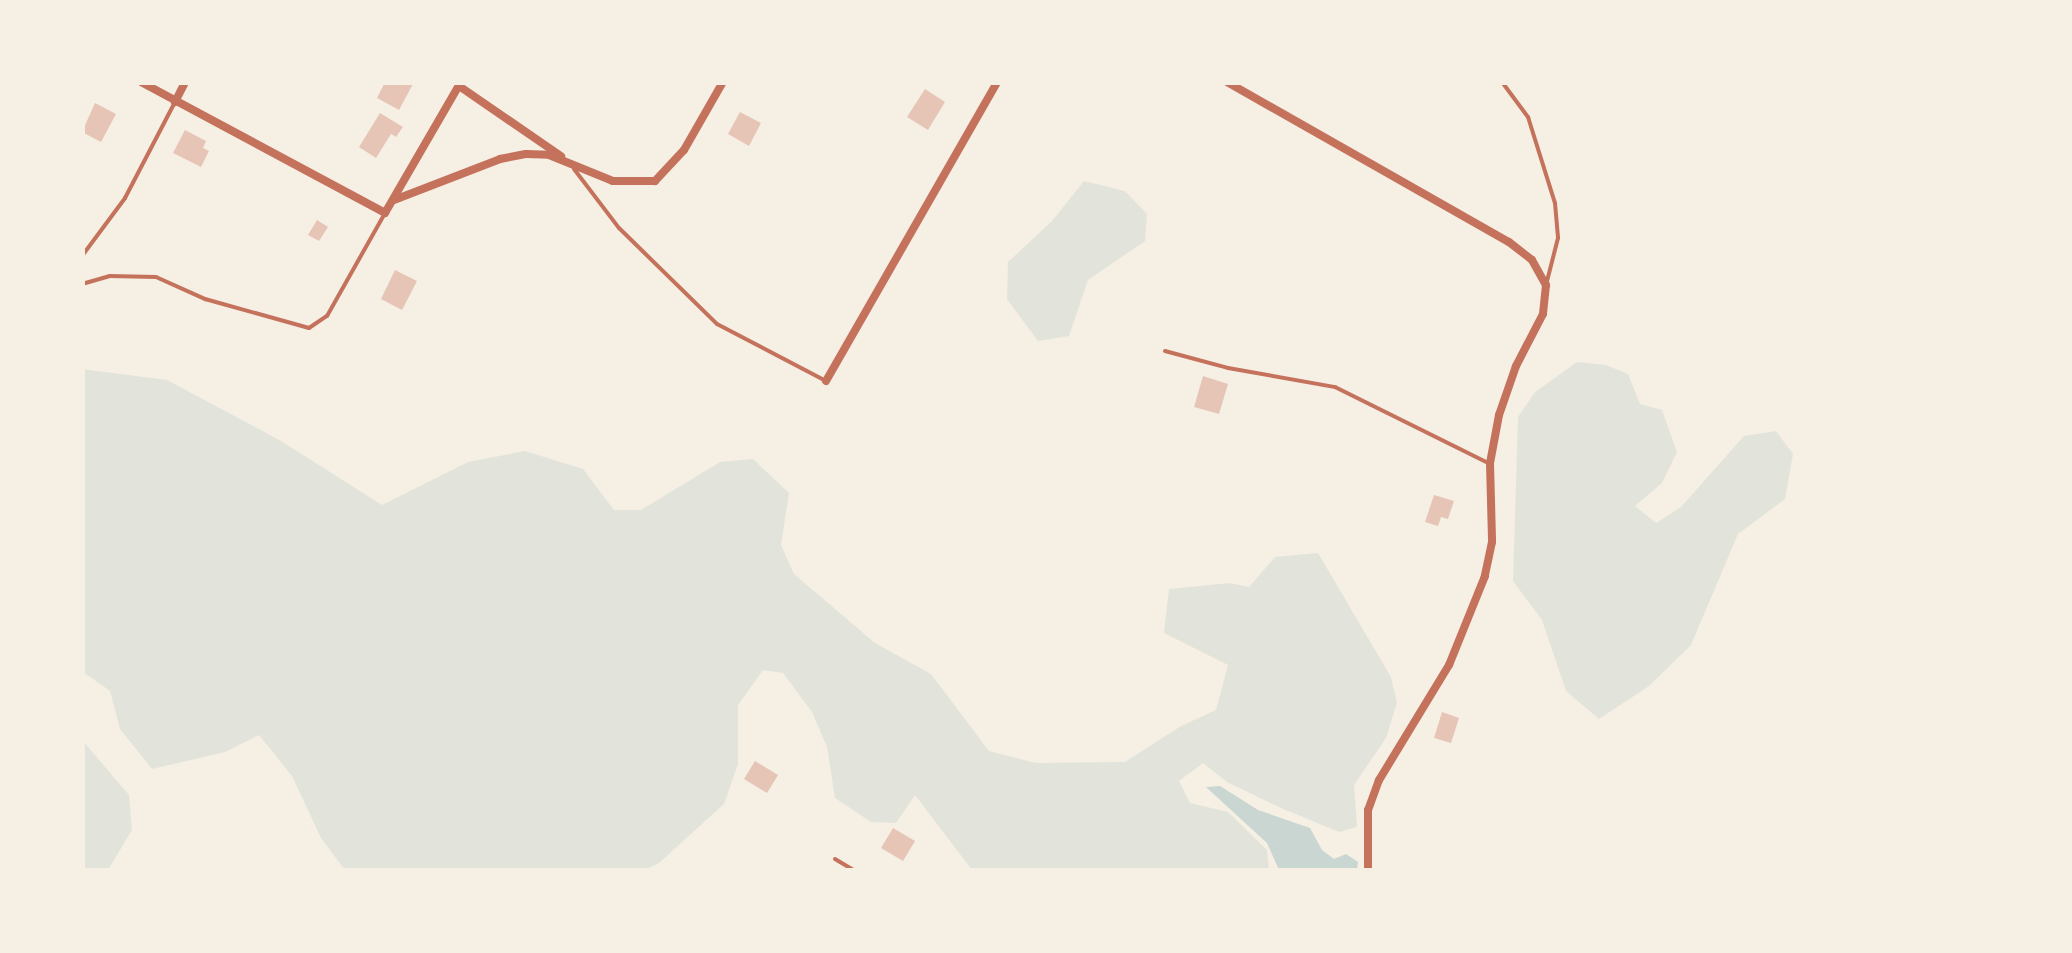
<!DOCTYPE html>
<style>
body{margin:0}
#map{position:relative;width:2072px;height:953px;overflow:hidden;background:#f6efe4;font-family:Barlow,sans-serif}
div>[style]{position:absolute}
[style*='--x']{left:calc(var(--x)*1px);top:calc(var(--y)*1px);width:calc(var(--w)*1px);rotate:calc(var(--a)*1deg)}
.green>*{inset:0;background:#e2e4dc}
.water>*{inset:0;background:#c9d6d2}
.building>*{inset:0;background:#e6c5b7}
.service>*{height:4px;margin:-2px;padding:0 2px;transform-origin:2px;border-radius:2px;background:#c5725c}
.minor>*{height:8px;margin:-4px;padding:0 4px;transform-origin:4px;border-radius:4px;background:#c5725c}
span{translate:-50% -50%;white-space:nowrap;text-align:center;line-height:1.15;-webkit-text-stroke:10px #f6efe4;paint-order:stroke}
.frame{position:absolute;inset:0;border:85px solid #f6efe4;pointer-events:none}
</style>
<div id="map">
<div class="green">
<div style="clip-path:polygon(1084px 181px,1125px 191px,1147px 214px,1145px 241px,1088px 280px,1069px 336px,1038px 341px,1007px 299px,1008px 262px,1052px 221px)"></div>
<div style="clip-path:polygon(1577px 362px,1606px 365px,1628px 374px,1640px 404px,1662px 410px,1677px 452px,1662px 483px,1635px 506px,1656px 523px,1681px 507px,1744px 436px,1776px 431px,1793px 454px,1785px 499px,1738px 534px,1691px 645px,1649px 686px,1599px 719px,1566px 691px,1542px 620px,1513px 581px,1518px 417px,1535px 392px)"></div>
<div style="clip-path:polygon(82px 369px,167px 380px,281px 441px,382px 505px,468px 462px,525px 451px,583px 469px,614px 510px,641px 510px,720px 462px,753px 459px,789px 493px,781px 545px,794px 574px,875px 643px,931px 674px,989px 751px,1036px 763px,1125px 762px,1181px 726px,1216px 710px,1228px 665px,1164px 633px,1169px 589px,1230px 583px,1249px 587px,1275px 557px,1318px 553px,1391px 677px,1397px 703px,1386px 738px,1354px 785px,1357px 827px,1339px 832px,1281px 808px,1227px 782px,1203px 763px,1179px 781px,1190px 803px,1228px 812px,1267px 850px,1269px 870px,972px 870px,915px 795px,896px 823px,871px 822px,835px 798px,827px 747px,812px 712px,783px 673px,763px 670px,738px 705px,738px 764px,724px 804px,659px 863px,644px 870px,345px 870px,321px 838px,292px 776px,259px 735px,225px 752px,152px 769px,120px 729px,110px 691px,83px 672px)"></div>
<div style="clip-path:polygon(83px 741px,129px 795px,132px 830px,108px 870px,83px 870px)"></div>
</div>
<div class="water">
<div style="clip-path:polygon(1220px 786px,1258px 810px,1310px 828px,1322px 850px,1334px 859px,1346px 854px,1358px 862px,1357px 870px,1279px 870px,1267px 843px,1206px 787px)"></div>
</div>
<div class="building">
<div style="clip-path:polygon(385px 82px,414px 82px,399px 110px,377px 98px)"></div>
<div style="clip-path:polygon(925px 89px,945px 102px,928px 130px,907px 117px)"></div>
<div style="clip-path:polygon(95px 103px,116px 114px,101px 142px,82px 132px)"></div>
<div style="clip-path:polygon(740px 112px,761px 123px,749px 146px,728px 134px)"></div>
<div style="clip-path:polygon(380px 113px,403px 127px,396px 137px,391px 134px,376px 158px,359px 147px)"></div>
<div style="clip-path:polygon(185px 130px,206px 141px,203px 148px,209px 151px,201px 167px,173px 153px)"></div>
<div style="clip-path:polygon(317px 220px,328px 227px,319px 241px,308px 235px)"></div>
<div style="clip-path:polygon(395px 270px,417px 281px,402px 310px,381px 299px)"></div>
<div style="clip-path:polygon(1203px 376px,1228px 384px,1219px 414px,1194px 407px)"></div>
<div style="clip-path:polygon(1434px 495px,1454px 501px,1448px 519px,1441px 517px,1438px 526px,1425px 522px)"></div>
<div style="clip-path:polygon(1442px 712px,1459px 718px,1451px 743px,1434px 738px)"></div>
<div style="clip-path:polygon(755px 761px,778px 775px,767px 793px,744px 779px)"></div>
<div style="clip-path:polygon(893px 828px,915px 841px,903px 861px,881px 848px)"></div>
</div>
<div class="service">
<div style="--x:1502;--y:82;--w:44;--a:53.4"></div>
<div style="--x:1528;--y:117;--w:90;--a:72.6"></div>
<div style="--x:1555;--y:203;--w:35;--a:85"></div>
<div style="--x:1558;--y:238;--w:49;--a:104.3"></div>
<div style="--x:574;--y:169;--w:74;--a:52.7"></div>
<div style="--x:619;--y:228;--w:137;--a:44.4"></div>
<div style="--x:717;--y:324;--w:123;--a:27.6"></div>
<div style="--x:82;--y:256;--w:72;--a:-53.4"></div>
<div style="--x:125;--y:198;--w:108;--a:-62.5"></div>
<div style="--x:82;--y:284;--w:29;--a:-16"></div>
<div style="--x:110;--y:276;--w:46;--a:1.2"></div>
<div style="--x:156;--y:277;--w:54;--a:24.2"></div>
<div style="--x:205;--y:299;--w:108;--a:15.6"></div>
<div style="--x:309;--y:328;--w:22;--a:-34"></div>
<div style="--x:327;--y:316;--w:118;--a:-60.6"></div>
<div style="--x:1165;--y:351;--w:65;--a:15.1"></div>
<div style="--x:1228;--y:368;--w:109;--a:10.1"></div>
<div style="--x:1335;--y:387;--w:171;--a:26.4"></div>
<div style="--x:835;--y:859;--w:21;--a:31"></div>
</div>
<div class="minor">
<div style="--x:141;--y:82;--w:277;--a:28.2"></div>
<div style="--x:385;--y:213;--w:151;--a:-59.9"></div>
<div style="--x:1227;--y:82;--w:324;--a:29.6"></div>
<div style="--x:1509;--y:242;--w:29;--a:38"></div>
<div style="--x:1532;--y:260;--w:29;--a:61"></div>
<div style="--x:1546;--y:285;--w:29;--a:96"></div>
<div style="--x:1543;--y:314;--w:59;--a:117.4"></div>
<div style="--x:1516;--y:366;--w:52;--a:109.1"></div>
<div style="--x:1499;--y:415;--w:49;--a:100.6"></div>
<div style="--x:1490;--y:463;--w:79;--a:88.5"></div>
<div style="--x:1492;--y:542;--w:35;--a:102"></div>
<div style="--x:1485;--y:576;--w:96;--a:112"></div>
<div style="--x:1449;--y:665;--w:135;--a:121.3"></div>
<div style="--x:1379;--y:780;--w:32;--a:110"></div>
<div style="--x:1368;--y:810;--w:60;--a:90"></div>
<div style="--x:459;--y:86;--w:124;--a:34.5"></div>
<div style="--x:175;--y:102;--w:22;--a:-63"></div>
<div style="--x:394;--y:200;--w:114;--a:-21.1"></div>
<div style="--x:500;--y:159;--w:26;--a:-11"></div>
<div style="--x:526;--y:154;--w:23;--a:2"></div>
<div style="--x:549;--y:155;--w:69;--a:22.1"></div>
<div style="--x:613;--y:181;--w:42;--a:0"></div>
<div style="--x:655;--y:181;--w:42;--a:-46.9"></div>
<div style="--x:684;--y:150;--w:78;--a:-60.2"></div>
<div style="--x:826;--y:381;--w:344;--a:-60.2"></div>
</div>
<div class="frame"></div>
</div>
